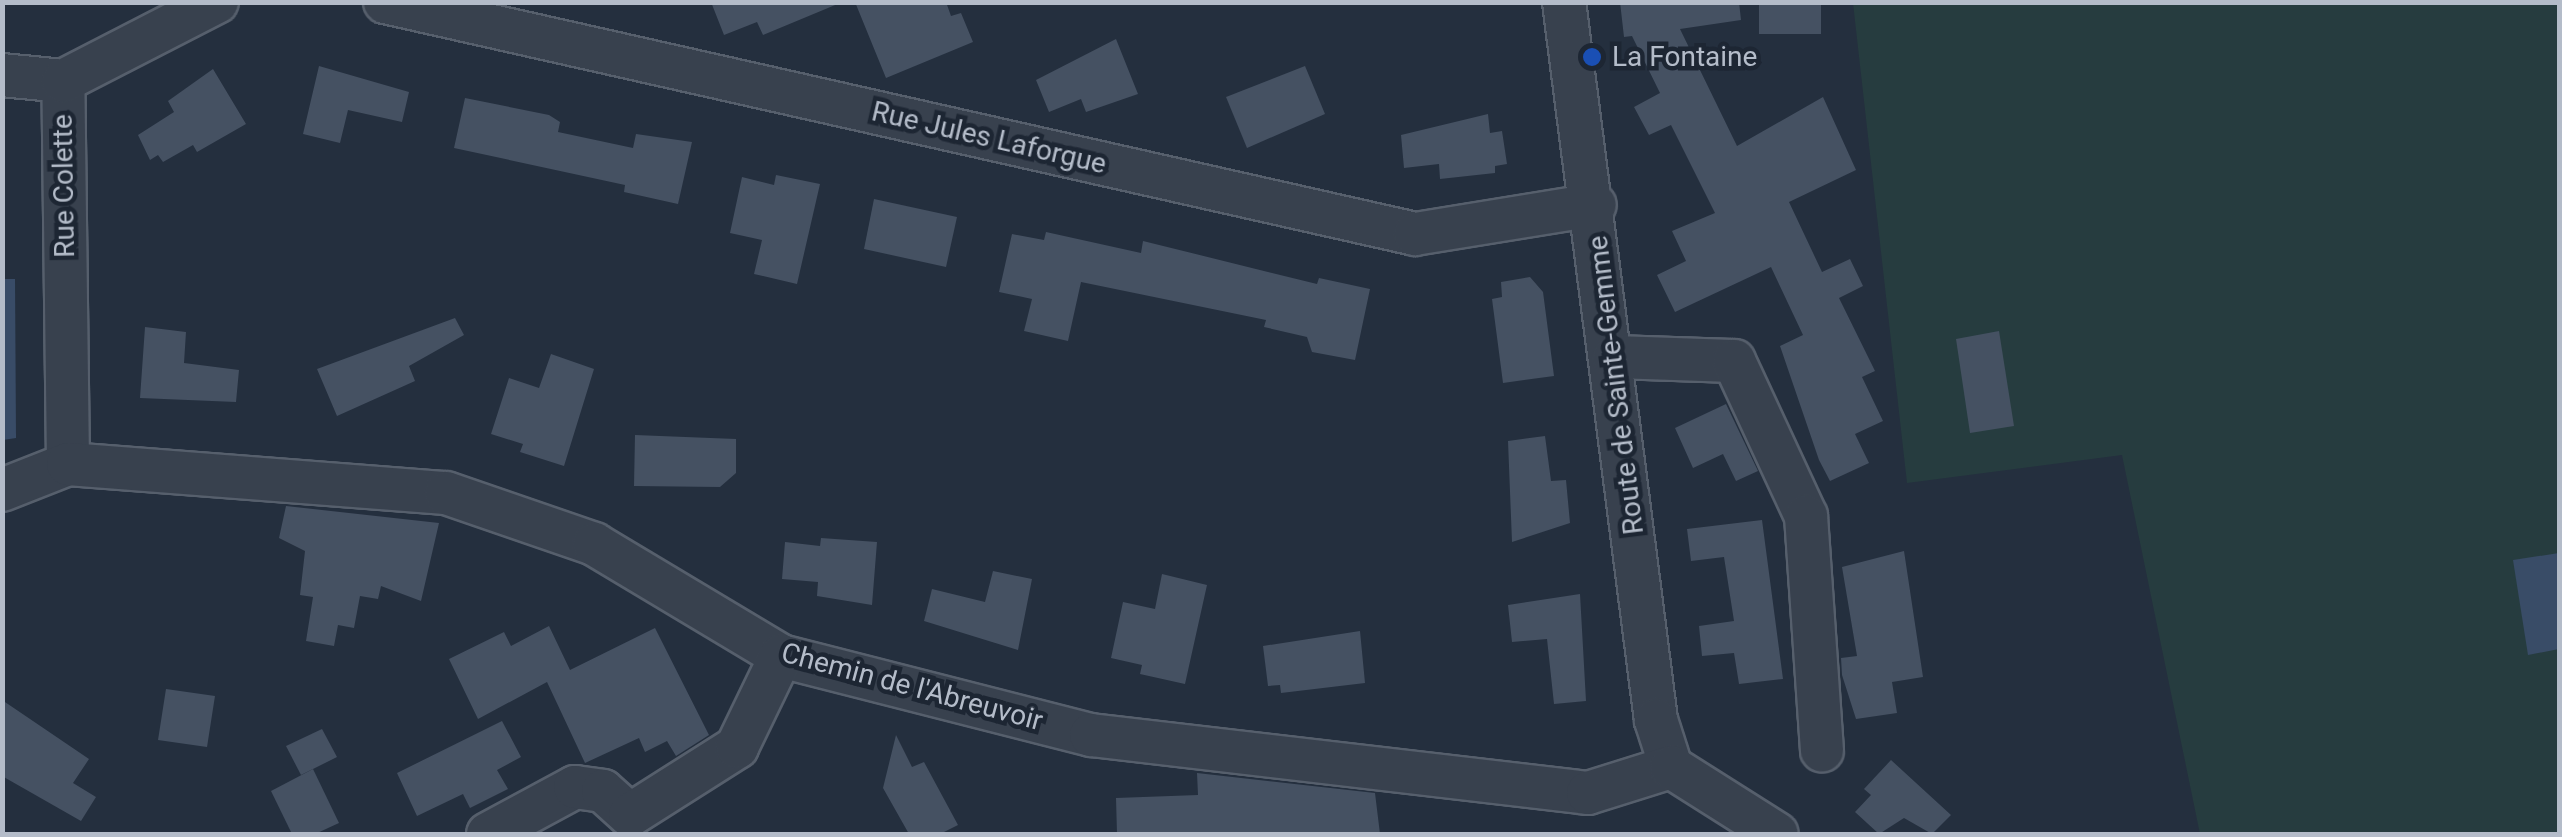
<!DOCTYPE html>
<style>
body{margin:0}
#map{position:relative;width:2562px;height:837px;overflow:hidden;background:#242f3e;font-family:Roboto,sans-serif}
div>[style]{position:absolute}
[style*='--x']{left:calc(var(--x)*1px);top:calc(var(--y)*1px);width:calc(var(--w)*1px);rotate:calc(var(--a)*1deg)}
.green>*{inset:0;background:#263c3f}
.water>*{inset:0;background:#394c67}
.building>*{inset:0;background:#455162}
.roads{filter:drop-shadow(2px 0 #565f6c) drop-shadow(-2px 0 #565f6c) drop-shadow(0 2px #565f6c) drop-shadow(0 -2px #565f6c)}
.minor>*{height:42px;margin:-21px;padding:0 21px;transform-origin:21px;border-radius:21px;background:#38414e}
.dots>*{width:28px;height:28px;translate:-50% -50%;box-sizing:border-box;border:5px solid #1d2633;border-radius:50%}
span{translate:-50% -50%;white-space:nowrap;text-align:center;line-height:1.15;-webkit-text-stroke:9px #1d2633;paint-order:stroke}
.poi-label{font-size:28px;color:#b4bcc9}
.left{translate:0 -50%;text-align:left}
.street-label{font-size:28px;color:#b4bcc9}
.frame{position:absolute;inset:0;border:5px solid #b4bcc9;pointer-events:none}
</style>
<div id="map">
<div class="green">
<div style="clip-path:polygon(1853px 3px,2559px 3px,2559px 834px,2200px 834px,2122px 455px,1907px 483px)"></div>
</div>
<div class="water">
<div style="clip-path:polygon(3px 279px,15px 279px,16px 438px,3px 440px)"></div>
<div style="clip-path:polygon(2559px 553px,2559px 649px,2528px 655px,2513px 560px)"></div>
</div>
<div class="building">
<div style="clip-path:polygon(711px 2px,840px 2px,840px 3px,763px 35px,757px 22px,724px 35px)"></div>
<div style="clip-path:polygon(855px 2px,946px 2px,951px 16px,961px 13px,973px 42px,886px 78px)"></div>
<div style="clip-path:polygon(1620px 2px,1739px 2px,1741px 20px,1680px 29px,1737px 146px,1823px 97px,1856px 170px,1789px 202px,1822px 272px,1850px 259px,1863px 286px,1839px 298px,1875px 371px,1862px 377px,1883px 421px,1855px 434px,1869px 463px,1830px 481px,1819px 460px,1780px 346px,1803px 335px,1771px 267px,1675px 312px,1657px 275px,1686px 261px,1672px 231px,1715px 213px,1671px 125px,1649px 135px,1634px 107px,1660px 93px,1632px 36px,1624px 37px)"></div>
<div style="clip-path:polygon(1759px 2px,1821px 2px,1821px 34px,1759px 34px)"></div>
<div style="clip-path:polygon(1116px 39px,1138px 94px,1086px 112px,1081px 99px,1049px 112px,1036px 80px)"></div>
<div style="clip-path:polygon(319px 66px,409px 92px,402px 122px,348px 110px,340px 143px,303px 134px)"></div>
<div style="clip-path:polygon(1305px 66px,1325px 114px,1247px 148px,1226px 97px)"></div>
<div style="clip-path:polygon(213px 69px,246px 124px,197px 152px,193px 145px,163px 162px,158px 155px,150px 160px,138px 135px,174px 112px,168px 101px)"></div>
<div style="clip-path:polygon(465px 98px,549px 115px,560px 122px,558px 132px,633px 148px,636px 134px,692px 142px,678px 204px,624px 192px,625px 185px,454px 148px)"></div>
<div style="clip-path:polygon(1488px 114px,1490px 133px,1502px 131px,1507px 164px,1495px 166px,1495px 173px,1440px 179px,1439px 164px,1404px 168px,1401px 135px)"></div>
<div style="clip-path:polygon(776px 175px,820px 184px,797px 284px,754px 274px,762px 240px,730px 233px,742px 177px,774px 185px)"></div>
<div style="clip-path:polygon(874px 199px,957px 217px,946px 267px,864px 249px)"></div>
<div style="clip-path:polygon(1046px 232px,1141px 253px,1143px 241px,1317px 284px,1319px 278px,1370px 289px,1355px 360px,1312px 352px,1307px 337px,1264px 327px,1266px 320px,1081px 282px,1068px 341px,1024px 331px,1032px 299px,999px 292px,1012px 234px,1044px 240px)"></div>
<div style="clip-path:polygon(1530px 277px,1543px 292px,1554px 376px,1503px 383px,1492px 299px,1502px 297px,1501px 282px)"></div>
<div style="clip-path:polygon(455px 318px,464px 335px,409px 366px,415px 381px,337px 416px,317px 369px)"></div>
<div style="clip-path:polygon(145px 327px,186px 332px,184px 363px,239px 370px,236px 402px,140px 398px)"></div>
<div style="clip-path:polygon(1999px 331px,2014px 426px,1970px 433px,1956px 339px)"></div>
<div style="clip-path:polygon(551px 354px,594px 369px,564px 466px,520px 452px,523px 444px,491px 434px,509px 378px,539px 388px)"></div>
<div style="clip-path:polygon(1726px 404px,1758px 471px,1736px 481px,1723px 454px,1693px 468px,1675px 428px)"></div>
<div style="clip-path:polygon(635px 435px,736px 439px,736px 473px,720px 487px,634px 486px)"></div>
<div style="clip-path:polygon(1545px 436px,1551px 481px,1566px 480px,1570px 523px,1512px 542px,1508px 441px)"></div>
<div style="clip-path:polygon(286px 506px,439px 523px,421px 601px,381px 586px,378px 599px,360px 596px,354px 628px,338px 625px,334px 646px,306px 641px,313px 597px,300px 595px,305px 551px,279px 538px)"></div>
<div style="clip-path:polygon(1762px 520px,1783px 679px,1739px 684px,1734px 653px,1702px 656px,1699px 626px,1734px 621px,1724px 557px,1691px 561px,1687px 529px)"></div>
<div style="clip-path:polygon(821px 538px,877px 542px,872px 605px,817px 596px,818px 582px,782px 579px,785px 542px,820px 546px)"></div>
<div style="clip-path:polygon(1904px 551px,1923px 677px,1892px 682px,1897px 713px,1856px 719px,1842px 675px,1841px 658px,1857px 656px,1842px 567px)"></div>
<div style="clip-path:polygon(993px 571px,1032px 579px,1018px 650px,924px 621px,932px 589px,985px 602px)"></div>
<div style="clip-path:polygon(1162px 574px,1207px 585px,1185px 684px,1140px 674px,1142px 665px,1111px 658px,1123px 602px,1155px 609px)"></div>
<div style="clip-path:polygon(1580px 594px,1586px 701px,1554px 704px,1547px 639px,1512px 642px,1508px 605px)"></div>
<div style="clip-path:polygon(549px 626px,570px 670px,655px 628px,709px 735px,676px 756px,667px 741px,645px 752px,639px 738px,585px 763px,547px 682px,478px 719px,449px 659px,504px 632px,511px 646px)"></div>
<div style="clip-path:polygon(1360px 631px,1365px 683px,1281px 693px,1280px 685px,1268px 686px,1263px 646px)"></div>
<div style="clip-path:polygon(166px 689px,215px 696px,207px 747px,158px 740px)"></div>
<div style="clip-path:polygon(2px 700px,89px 759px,73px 783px,96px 797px,81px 821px,2px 776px)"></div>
<div style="clip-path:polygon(502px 721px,521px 757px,497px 770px,508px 789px,470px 808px,463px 794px,417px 816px,397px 773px)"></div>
<div style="clip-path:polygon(322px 729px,337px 757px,301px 775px,286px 746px)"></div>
<div style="clip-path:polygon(896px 735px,912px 767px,924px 762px,958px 825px,940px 834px,909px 834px,883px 788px)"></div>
<div style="clip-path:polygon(1891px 760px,1951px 815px,1932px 834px,1904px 818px,1879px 834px,1855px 812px,1871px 795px,1864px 789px)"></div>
<div style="clip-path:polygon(313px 769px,339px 823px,315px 834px,292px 834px,271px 791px)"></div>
<div style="clip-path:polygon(1197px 773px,1375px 793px,1380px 834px,1117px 834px,1116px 798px,1198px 795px)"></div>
</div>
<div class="roads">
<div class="minor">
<div style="--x:385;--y:2;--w:1056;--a:12.69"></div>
<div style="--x:1415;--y:234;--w:182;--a:-9.2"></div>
<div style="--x:1564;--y:2;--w:724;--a:82.7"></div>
<div style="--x:1656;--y:720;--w:49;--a:72.3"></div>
<div style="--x:2;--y:75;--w:61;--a:5.6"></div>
<div style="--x:1614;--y:357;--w:120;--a:1.9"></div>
<div style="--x:1734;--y:361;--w:171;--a:65.1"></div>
<div style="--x:1806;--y:516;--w:235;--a:86.1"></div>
<div style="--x:68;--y:464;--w:383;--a:-90.7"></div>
<div style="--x:63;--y:81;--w:173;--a:-27.2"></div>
<div style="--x:2;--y:490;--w:71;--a:-21.5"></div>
<div style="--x:68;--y:464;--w:379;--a:4.4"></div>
<div style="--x:446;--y:493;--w:157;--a:19"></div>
<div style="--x:594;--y:544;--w:218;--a:30.9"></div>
<div style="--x:781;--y:656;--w:320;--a:14.3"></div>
<div style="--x:1091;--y:735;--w:500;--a:6.66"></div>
<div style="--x:1588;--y:793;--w:87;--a:-17.4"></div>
<div style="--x:1671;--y:767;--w:125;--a:32.3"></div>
<div style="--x:488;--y:834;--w:99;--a:-28.4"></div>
<div style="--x:575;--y:787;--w:28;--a:8"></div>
<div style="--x:603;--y:791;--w:36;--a:42"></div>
<div style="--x:630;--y:815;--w:127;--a:-32.4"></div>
<div style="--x:737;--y:747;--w:101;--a:-64.2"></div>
</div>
</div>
<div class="dots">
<div style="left:1592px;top:57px;background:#1a4fb4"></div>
</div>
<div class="poi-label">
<span class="left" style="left:1612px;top:57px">La Fontaine</span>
</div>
<div class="street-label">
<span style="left:989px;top:138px;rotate:13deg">Rue Jules Laforgue</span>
<span style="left:64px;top:186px;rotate:-91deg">Rue Colette</span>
<span style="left:1616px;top:385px;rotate:-97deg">Route de Sainte-Gemme</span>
<span style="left:912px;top:687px;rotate:15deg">Chemin de l'Abreuvoir</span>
</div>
<div class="frame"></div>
</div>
